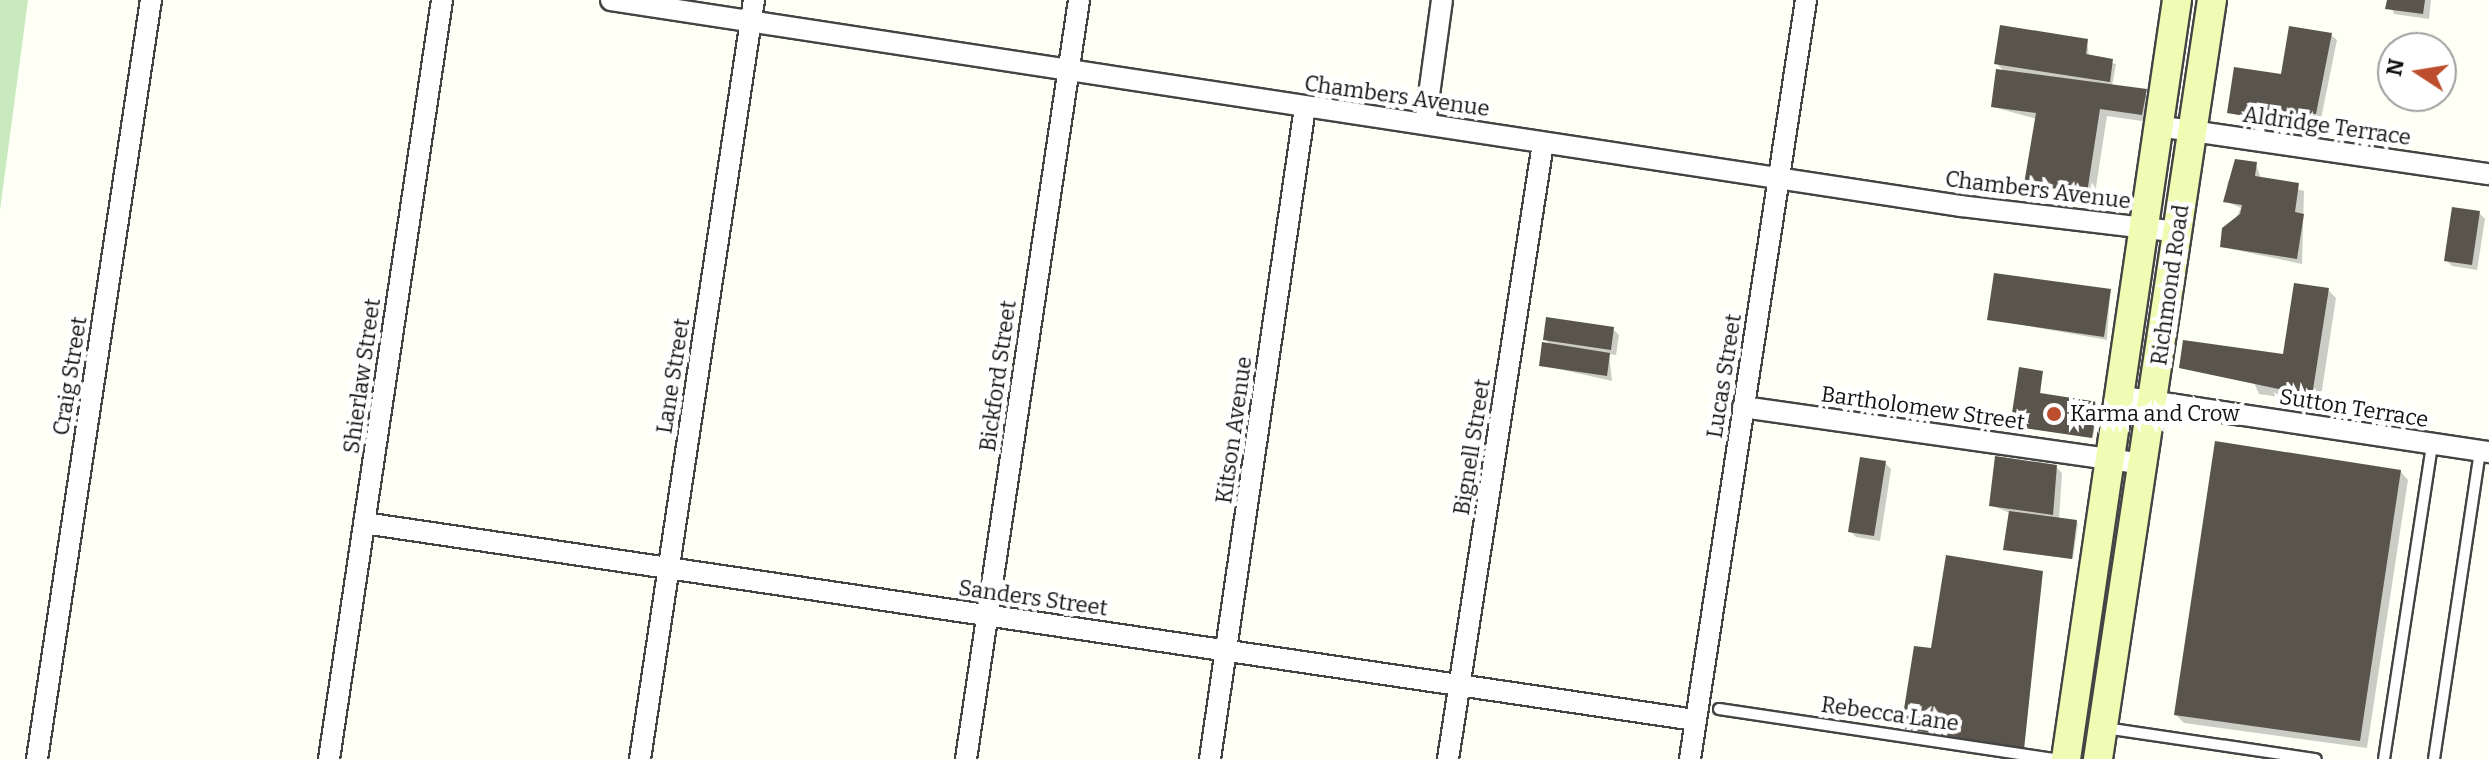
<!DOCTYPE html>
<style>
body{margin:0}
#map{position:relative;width:2489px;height:759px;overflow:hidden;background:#fefff5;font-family:Bitter,serif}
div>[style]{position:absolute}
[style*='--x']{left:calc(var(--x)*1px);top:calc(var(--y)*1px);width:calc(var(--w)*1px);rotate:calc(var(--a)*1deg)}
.green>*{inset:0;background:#c9e9bf}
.shadow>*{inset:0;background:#0003}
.building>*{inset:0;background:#59554d}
.roads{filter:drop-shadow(2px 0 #444) drop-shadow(-2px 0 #444) drop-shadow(0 2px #444) drop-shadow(0 -2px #444)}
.lane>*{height:10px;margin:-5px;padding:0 5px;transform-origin:5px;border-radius:5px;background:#fff}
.street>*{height:20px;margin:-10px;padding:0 10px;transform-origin:10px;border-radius:10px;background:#fff}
.secondary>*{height:28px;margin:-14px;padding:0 14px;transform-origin:14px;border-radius:14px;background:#f0fbb3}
.dots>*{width:22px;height:22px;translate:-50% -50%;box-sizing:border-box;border:4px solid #fff;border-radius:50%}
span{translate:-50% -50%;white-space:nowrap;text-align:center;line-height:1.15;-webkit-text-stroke:8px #fff;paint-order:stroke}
.street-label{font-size:22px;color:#111}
.poi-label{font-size:22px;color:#111}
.left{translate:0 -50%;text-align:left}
.north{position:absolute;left:2377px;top:32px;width:80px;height:80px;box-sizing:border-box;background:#fff;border:2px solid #a0a0a0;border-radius:50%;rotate:282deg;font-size:22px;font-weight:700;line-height:32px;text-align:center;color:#111}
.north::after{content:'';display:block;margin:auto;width:28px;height:36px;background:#bd4e2d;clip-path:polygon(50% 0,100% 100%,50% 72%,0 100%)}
</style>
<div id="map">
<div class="green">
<div style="clip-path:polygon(0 0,28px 0,0 210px)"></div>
</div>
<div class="shadow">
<div style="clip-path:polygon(2389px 0,2431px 0,2429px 19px,2394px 14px)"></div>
<div style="clip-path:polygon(2331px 35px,2337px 40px,2321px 119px,2303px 116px,2302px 129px,2229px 113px)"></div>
<div style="clip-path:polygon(2087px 41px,2089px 57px,2116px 64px,2112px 86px,2154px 98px,2149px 122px,2107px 116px,2094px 200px,2034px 192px,2026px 183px,2037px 119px,1993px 107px,2005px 72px,1996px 63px)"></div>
<div style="clip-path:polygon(2256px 164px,2261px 179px,2304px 191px,2302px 264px,2222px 247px,2241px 208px,2225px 201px,2228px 181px)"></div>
<div style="clip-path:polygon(2479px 213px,2485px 219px,2477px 270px,2452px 266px,2446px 260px)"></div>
<div style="clip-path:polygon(2328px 290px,2336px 298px,2320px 403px,2259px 394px,2252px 378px,2285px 356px)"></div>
<div style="clip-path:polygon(2110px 291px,2107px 340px,1989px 319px)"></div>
<div style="clip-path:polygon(1613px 329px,1619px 335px,1616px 355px,1609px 354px,1612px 381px,1541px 365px,1551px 346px,1545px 339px)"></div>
<div style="clip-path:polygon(2042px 373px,2040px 395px,2098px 405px,2093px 438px,2014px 426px)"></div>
<div style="clip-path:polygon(1885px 463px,1891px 469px,1880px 541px,1856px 537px,1850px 531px)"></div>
<div style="clip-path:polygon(2056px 467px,2062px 473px,2059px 519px,2078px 523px,2073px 559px,2007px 550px,2010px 513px,1991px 505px)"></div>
<div style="clip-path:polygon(2400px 471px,2408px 480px,2367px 748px,2184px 723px,2176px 715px)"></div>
<div style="clip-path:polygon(2042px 573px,2024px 749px,1904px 729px,1932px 651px)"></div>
</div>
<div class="building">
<div style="clip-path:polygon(2387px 0,2425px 0,2423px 14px,2385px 9px)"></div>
<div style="clip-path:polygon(2000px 25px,2088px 39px,2086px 54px,2113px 59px,2110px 82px,1994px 64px)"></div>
<div style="clip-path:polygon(2289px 26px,2332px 33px,2316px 114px,2298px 112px,2296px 124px,2227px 113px,2234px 67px,2281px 74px)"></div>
<div style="clip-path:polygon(1996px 69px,2147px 89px,2142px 115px,2100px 109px,2087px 193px,2024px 184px,2036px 113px,1991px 107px)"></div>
<div style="clip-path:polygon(2235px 159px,2257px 162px,2255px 176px,2299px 183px,2295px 212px,2304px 214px,2297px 259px,2220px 247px,2222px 228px,2240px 214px,2242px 205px,2223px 202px)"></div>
<div style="clip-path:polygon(2452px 207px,2480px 211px,2472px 265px,2444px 261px)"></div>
<div style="clip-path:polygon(1994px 273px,2111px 289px,2104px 337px,1987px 320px)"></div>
<div style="clip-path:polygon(2294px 283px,2329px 288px,2312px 396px,2179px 368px,2183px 340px,2283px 354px)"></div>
<div style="clip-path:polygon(1546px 317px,1614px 327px,1611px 350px,1543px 340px)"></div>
<div style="clip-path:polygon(1542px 342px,1610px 353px,1607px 376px,1539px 366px)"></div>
<div style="clip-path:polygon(2019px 367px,2043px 371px,2040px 393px,2098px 402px,2092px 438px,2010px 426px)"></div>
<div style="clip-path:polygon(2215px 441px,2401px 470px,2360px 741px,2174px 715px)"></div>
<div style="clip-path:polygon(1995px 456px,2057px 465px,2053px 515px,1989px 506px)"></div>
<div style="clip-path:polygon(1860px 457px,1886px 461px,1874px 536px,1848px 532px)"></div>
<div style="clip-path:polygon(2009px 511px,2077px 520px,2072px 559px,2003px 550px)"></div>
<div style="clip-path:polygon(1946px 555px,2043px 571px,2024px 749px,1901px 728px,1914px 646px,1931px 648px)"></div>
</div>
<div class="roads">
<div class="lane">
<div style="--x:1719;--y:709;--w:340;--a:8.5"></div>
<div style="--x:2105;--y:728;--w:213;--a:8.4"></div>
<div style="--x:2384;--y:759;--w:319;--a:-81.3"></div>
<div style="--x:2434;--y:759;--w:311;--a:-81.5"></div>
</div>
<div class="street">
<div style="--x:611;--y:0;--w:1366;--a:8.68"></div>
<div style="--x:1961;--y:206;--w:219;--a:6.8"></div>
<div style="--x:1425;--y:124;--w:125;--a:-82.2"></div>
<div style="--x:2158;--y:126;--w:334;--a:8.3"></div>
<div style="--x:2117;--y:396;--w:376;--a:8.6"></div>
<div style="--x:1743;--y:407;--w:404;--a:8.1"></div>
<div style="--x:364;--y:523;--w:1345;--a:8.42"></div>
<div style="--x:37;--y:759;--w:768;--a:-81.46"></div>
<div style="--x:329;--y:759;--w:767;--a:-81.53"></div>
<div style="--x:640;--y:759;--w:768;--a:-81.46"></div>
<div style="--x:966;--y:759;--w:767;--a:-81.53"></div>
<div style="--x:1210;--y:759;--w:659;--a:-81.71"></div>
<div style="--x:1448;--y:759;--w:623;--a:-81.23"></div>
<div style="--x:1690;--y:759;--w:768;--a:-81.31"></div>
</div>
<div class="secondary">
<div style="--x:2066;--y:759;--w:767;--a:-81.68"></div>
<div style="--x:2098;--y:759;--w:768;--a:-81.46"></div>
</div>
</div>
<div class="dots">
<div style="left:2054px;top:414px;background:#bd4e2d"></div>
</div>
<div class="street-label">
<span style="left:1397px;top:96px;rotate:8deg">Chambers Avenue</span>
<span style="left:2327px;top:126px;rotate:8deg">Aldridge Terrace</span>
<span style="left:2038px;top:190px;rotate:7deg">Chambers Avenue</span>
<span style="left:2170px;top:285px;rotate:-82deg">Richmond Road</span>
<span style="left:70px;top:376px;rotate:-81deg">Craig Street</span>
<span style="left:362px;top:376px;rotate:-82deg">Shierlaw Street</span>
<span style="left:673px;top:376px;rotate:-81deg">Lane Street</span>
<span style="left:998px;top:376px;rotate:-82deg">Bickford Street</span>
<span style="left:1724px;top:376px;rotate:-81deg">Lucas Street</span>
<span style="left:1923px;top:408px;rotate:8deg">Bartholomew Street</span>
<span style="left:2354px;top:408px;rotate:9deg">Sutton Terrace</span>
<span style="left:1234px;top:430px;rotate:-82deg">Kitson Avenue</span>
<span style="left:1472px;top:447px;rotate:-81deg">Bignell Street</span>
<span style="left:1033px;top:598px;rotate:8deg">Sanders Street</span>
<span style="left:1890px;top:714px;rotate:8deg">Rebecca Lane</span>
</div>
<div class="poi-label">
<span class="left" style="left:2070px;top:414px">Karma and Crow</span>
</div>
<div class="north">N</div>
</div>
